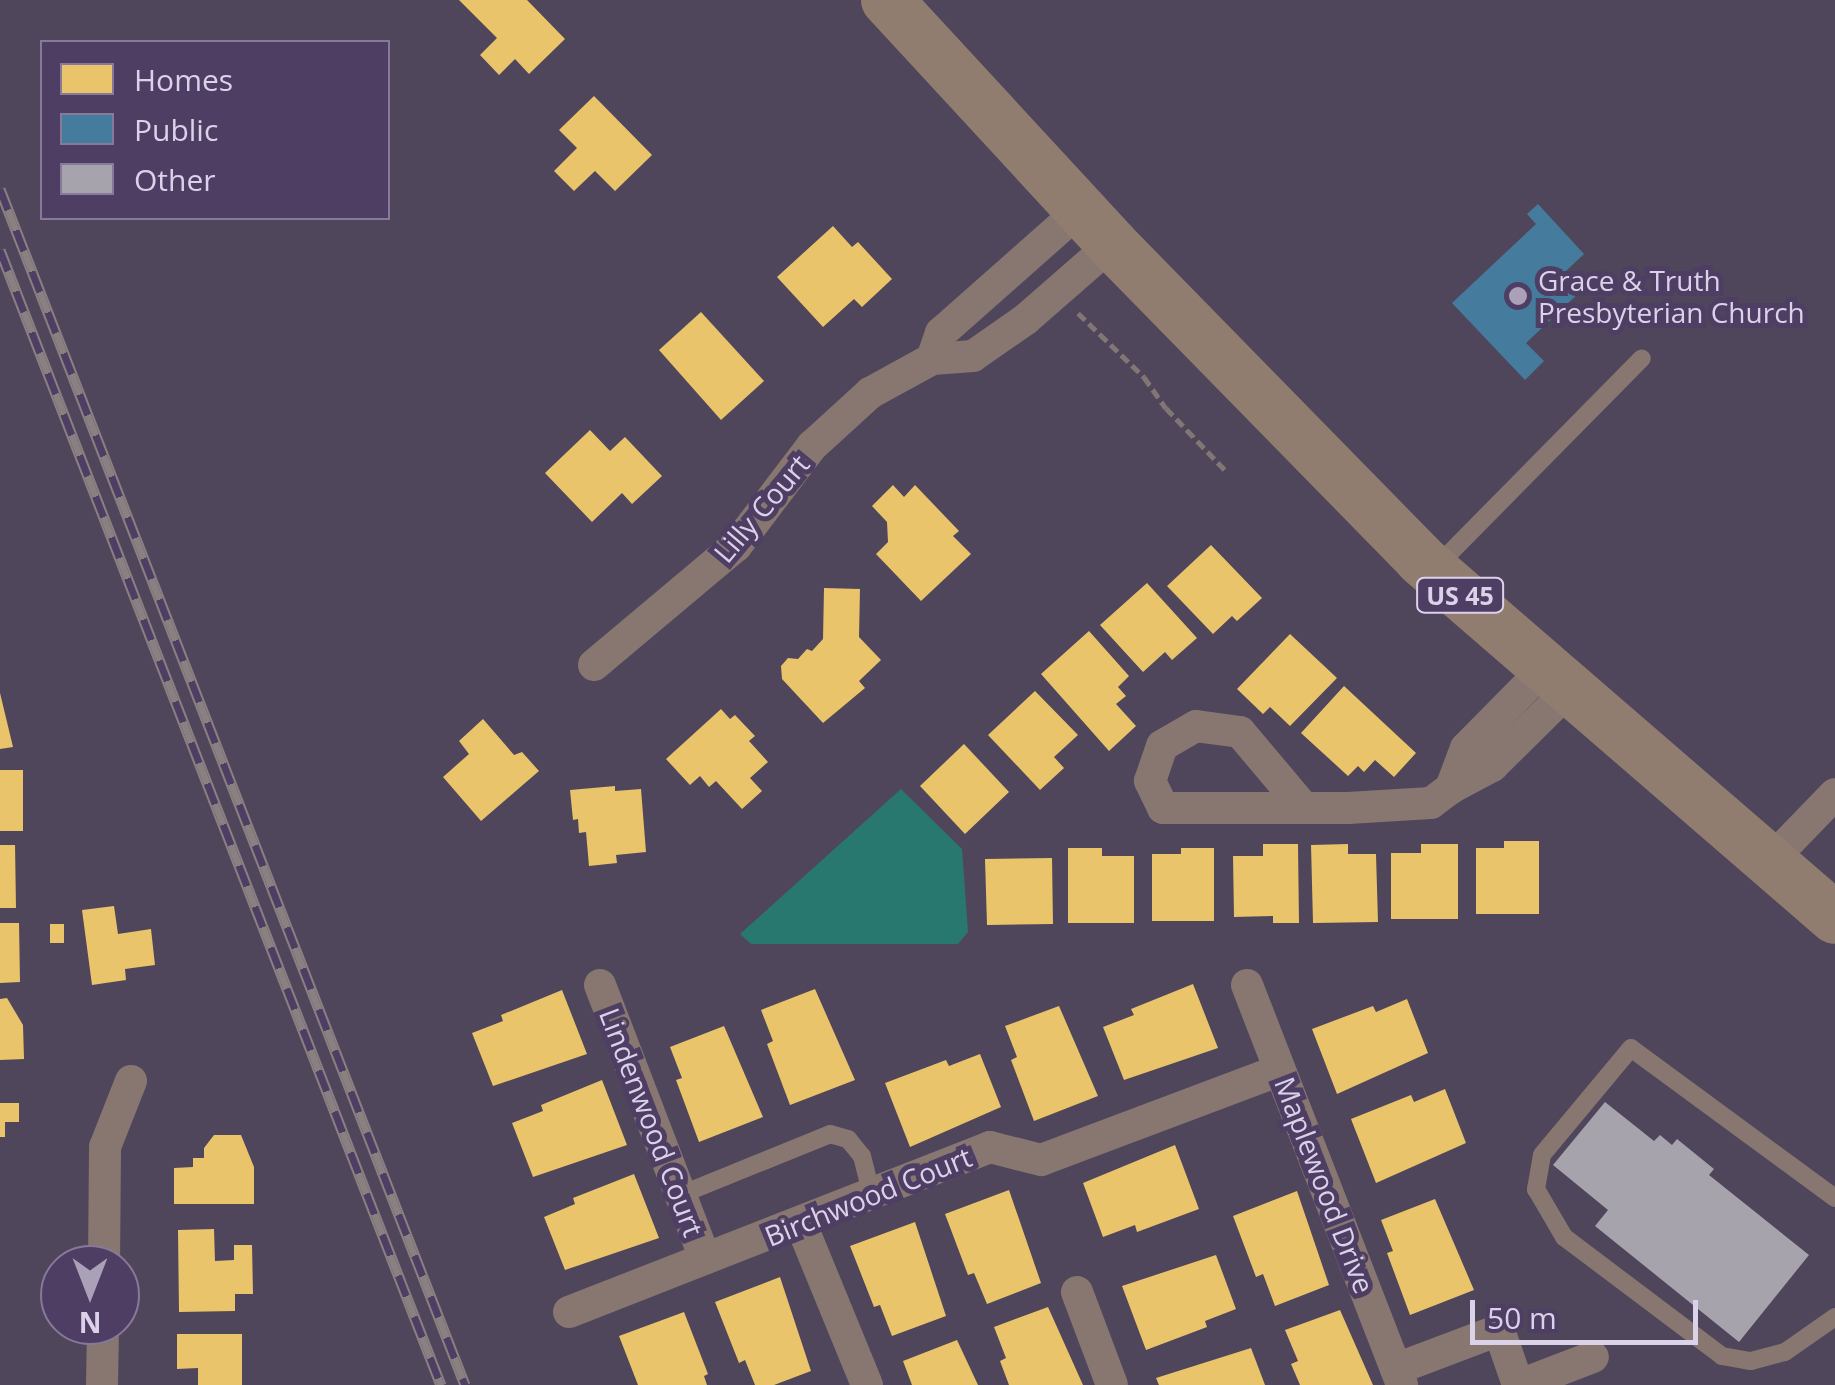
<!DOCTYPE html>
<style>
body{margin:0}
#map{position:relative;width:1835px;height:1385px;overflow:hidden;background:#4f465c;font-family:"Open Sans",sans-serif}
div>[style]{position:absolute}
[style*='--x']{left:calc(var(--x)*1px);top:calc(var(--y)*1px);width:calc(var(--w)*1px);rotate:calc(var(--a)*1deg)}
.water>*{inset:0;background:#297870}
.homes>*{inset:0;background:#e9c46a}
.public>*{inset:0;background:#457b9d}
.building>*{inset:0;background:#a7a3ad}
.path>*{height:5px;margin-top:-2.5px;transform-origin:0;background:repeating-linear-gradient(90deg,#827675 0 10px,transparent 0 15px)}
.service>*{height:18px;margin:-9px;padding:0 9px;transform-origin:9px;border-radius:9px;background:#877770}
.minor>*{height:32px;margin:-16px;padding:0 16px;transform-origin:16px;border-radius:16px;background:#877770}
.primary>*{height:52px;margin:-26px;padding:0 26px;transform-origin:26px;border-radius:26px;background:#917d6f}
.rail>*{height:11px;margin-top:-5.5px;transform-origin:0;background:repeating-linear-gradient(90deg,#4e3e64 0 22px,#8b8081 0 44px);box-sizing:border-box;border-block:2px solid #8b8081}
.dots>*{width:28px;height:28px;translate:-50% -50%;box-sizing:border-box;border:5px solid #4e3e64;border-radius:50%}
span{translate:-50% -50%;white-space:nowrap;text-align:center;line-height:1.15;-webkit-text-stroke:10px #4e3e64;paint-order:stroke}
.shield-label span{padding:2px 8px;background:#4e3e64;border:2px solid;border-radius:8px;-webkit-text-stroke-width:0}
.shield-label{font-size:25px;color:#dbd2e9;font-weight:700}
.poi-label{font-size:28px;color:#dbd2e9}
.left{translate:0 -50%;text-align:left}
.street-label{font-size:28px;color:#dbd2e9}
.legend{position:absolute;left:40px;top:40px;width:350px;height:180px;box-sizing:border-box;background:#4e3e64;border:2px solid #867999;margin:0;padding:12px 18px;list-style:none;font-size:30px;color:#dbd2e9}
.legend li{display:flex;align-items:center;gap:20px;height:50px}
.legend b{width:50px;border:2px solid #867999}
.north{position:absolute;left:40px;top:1245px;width:100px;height:100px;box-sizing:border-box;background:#4e3e64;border:2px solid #867999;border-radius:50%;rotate:180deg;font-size:28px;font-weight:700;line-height:40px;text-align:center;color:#dbd2e9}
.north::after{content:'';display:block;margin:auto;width:35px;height:45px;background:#aaa1b8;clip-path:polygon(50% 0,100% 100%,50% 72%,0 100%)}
.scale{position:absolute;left:1470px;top:1300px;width:228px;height:45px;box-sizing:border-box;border:5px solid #dbd2e9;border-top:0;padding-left:12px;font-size:30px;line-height:35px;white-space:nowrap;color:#dbd2e9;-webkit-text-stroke:8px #4e3e64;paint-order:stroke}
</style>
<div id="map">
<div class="water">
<div style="clip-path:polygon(901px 789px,962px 849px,968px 932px,958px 944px,751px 944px,740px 934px)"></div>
</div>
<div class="homes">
<div style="clip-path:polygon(459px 0,527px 0,565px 39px,529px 74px,515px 59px,499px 75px,480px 55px,497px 38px)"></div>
<div style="clip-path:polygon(594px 96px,652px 155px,615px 191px,595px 171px,574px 191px,554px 171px,577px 148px,559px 130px)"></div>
<div style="clip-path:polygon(833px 226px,852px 247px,858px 242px,892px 279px,862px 307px,854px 299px,823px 327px,777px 277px)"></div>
<div style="clip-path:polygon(701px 312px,764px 381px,721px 420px,659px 350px)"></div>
<div style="clip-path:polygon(590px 430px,610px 451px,625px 437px,662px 476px,632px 504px,622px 493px,592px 522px,545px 473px)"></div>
<div style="clip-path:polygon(893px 485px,904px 497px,915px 485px,959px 531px,953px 536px,971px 554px,921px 601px,876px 554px,888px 542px,887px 522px,872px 506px)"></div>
<div style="clip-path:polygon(1211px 545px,1262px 598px,1237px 621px,1232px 616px,1213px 634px,1167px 586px)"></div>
<div style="clip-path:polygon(1147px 583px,1197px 638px,1172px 660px,1165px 652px,1143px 672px,1100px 625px)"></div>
<div style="clip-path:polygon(824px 588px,860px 589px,859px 637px,881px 660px,859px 681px,865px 688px,823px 723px,782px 679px,781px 666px,788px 658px,798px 659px,807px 649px,812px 651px,823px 639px)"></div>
<div style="clip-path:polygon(1089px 631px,1129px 676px,1118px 687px,1126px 696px,1116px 704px,1136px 726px,1109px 751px,1041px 674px)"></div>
<div style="clip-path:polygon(1290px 634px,1337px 678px,1290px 726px,1270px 707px,1263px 714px,1237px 689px)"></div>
<div style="clip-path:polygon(1344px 686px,1416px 753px,1394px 777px,1375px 760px,1364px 772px,1358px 766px,1348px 776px,1301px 733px)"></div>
<div style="clip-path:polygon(1035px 691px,1078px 735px,1054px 757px,1064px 768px,1040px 790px,988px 735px)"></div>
<div style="clip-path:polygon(0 693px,13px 747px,0 749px)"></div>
<div style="clip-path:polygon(721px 709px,730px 719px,735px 715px,755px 736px,749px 741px,768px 762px,750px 778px,762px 791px,742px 809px,716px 781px,709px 787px,700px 776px,690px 785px,666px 759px)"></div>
<div style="clip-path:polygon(483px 719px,514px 755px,522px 752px,539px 771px,481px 821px,443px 777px,469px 754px,459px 741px)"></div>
<div style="clip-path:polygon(964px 744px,1009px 792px,965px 834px,920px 786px)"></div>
<div style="clip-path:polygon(0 770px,23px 770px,23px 831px,0 831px)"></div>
<div style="clip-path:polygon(615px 786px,615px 791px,641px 789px,646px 852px,616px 855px,617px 863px,589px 866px,586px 832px,579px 833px,578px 819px,573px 820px,570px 790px)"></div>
<div style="clip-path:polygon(1504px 841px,1539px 841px,1539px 914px,1476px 914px,1476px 848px,1504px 848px)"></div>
<div style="clip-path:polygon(1263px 844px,1298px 844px,1299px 923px,1273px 923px,1273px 916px,1234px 917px,1233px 856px,1263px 856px)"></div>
<div style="clip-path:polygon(1348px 844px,1348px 854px,1376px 854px,1378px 922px,1313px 923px,1311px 845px)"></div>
<div style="clip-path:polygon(1421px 844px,1458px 844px,1458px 919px,1391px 919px,1391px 853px,1421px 853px)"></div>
<div style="clip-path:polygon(0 845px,15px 845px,16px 908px,0 908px)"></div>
<div style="clip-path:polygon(1068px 848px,1102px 848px,1102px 856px,1134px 856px,1134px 923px,1068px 923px)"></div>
<div style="clip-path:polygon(1181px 848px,1214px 848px,1214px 921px,1152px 921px,1152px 854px,1181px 854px)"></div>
<div style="clip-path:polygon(1052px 858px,1053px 924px,987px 925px,985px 859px)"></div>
<div style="clip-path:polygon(114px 906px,118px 934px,151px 929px,155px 965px,125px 969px,126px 980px,92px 985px,82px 910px)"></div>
<div style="clip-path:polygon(0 923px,19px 923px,20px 982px,0 983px)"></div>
<div style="clip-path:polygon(50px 924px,64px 924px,64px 943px,50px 943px)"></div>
<div style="clip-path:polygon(1193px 984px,1218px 1048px,1124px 1080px,1103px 1027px,1134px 1015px,1131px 1009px)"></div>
<div style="clip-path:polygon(815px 989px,855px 1080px,790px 1105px,767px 1044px,773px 1041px,761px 1010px)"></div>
<div style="clip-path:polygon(562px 990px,587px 1054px,493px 1086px,472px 1033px,503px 1021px,501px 1015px)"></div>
<div style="clip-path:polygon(7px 998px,23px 1025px,24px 1059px,0 1060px,0 999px)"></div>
<div style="clip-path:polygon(1407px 999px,1428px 1053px,1337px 1094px,1312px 1029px,1373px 1006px,1376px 1012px)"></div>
<div style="clip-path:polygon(1059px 1006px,1098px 1096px,1034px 1121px,1011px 1060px,1017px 1057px,1005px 1026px)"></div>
<div style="clip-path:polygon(724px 1026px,763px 1117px,699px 1142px,676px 1080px,682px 1078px,670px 1047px)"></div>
<div style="clip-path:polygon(980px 1054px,1001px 1107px,910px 1147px,885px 1083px,946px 1060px,949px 1066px)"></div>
<div style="clip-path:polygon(602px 1080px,627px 1145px,533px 1177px,512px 1123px,543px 1111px,541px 1105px)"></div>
<div style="clip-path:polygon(1445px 1089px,1466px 1143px,1376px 1183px,1351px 1119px,1411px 1095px,1414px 1102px)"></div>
<div style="clip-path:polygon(0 1103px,19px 1103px,19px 1122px,5px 1122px,5px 1137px,0 1137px)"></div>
<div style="clip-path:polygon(214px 1135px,241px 1135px,254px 1167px,254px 1204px,174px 1204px,174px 1168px,193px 1167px,193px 1158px,204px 1158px,204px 1148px)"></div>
<div style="clip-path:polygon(1175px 1145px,1199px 1209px,1137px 1232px,1135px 1225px,1103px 1237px,1083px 1183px)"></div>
<div style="clip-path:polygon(634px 1174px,659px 1238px,565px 1270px,544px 1217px,575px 1204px,573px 1198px)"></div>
<div style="clip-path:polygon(1009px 1190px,1041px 1283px,987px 1304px,974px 1273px,968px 1275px,945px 1214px)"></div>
<div style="clip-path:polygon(1297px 1191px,1329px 1285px,1275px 1306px,1263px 1274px,1256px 1277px,1233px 1216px)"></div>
<div style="clip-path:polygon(1435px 1199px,1474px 1290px,1410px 1315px,1387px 1253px,1393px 1251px,1381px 1220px)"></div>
<div style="clip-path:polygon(915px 1222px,946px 1316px,892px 1336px,880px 1305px,874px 1307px,850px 1246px)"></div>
<div style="clip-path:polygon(214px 1229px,215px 1261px,234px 1260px,234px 1245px,252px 1245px,253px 1294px,235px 1294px,235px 1311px,179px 1312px,178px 1230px)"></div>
<div style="clip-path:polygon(1216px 1255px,1236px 1309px,1205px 1321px,1207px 1327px,1146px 1350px,1122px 1286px)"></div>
<div style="clip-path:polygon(780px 1277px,811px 1371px,774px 1385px,755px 1385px,745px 1360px,739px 1363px,715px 1302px)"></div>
<div style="clip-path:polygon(1048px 1307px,1083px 1385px,1009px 1385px,1000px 1361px,1006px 1358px,994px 1327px)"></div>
<div style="clip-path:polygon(1340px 1310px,1373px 1385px,1300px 1385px,1291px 1364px,1298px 1361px,1285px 1330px)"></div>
<div style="clip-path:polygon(684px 1312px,708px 1374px,704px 1376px,707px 1385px,638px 1385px,619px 1336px)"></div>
<div style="clip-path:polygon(177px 1334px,242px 1334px,242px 1385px,198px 1385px,198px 1368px,177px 1369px)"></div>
<div style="clip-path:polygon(957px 1340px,978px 1385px,912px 1385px,903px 1361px)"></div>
<div style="clip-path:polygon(1251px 1348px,1265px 1385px,1159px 1385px,1156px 1378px)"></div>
</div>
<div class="public">
<div style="clip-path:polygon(1538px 204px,1584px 254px,1566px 271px,1583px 289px,1526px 343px,1544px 361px,1525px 380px,1452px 303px,1536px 224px,1527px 214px)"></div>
</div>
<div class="building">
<div style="clip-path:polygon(1605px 1102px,1654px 1141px,1660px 1135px,1672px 1145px,1677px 1139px,1714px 1169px,1709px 1175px,1809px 1255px,1739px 1342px,1595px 1226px,1608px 1210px,1553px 1165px)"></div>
</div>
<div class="path">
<div style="--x:1078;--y:313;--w:92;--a:44.1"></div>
<div style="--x:1144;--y:377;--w:38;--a:55"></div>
<div style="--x:1166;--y:408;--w:87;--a:46.4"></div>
</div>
<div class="service">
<div style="--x:1436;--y:567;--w:293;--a:-45.4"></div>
<div style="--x:680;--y:1195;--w:162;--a:-22.1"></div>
<div style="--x:830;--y:1134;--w:19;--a:16"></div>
<div style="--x:848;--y:1139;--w:22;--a:51"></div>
<div style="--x:862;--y:1156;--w:37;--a:76"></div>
<div style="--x:1835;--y:1198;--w:253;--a:-143.7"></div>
<div style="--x:1631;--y:1048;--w:139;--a:129.8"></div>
<div style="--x:1542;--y:1155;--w:35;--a:100"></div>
<div style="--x:1536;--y:1189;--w:56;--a:59.7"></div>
<div style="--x:1564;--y:1237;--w:198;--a:37"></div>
<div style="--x:1722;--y:1356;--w:29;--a:10"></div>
<div style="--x:1751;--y:1361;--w:35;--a:-15"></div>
<div style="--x:1785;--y:1352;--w:61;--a:-35"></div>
</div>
<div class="minor">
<div style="--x:932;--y:359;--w:28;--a:-71"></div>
<div style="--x:941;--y:333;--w:186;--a:-41.5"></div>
<div style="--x:594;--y:665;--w:185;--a:-40"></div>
<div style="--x:736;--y:546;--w:126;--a:-52.8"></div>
<div style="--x:812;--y:446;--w:79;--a:-42.4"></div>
<div style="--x:870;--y:393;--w:71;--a:-28.7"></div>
<div style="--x:932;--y:359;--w:41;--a:-4.2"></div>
<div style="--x:973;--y:356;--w:65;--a:-34.9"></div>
<div style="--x:1026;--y:319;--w:114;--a:-41.1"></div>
<div style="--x:1544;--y:669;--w:111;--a:134.6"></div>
<div style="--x:1466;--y:748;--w:43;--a:110.6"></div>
<div style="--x:1451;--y:788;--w:47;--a:-28.2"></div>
<div style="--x:1492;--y:766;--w:108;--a:-44.6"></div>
<div style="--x:1304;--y:808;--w:99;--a:-130.1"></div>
<div style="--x:1240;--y:732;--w:44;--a:-172.2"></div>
<div style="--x:1196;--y:726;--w:39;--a:150"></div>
<div style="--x:1162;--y:746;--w:37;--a:109"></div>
<div style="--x:1150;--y:781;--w:30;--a:64"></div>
<div style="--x:1163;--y:808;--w:185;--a:0"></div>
<div style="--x:1348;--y:808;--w:83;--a:-3.4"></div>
<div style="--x:1431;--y:803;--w:25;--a:-37"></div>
<div style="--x:1770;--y:861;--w:93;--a:-45.9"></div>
<div style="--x:600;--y:985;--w:293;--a:69"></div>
<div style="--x:1247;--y:985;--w:429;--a:68.8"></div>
<div style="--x:801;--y:1224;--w:174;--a:67.7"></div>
<div style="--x:104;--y:1265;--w:118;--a:-89.5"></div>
<div style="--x:105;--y:1147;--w:71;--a:-68.5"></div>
<div style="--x:1077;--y:1292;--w:99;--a:69.4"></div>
<div style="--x:569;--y:1312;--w:452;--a:-21.4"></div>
<div style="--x:990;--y:1147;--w:53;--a:14.3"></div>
<div style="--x:1041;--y:1160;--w:255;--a:-20.6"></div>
<div style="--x:1396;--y:1369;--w:110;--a:-20.7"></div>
<div style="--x:1499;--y:1330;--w:58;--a:70.9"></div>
<div style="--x:102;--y:1385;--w:60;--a:-89"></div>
<div style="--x:1520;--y:1385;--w:78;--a:-21"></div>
</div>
<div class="primary">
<div style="--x:887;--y:0;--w:332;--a:47.3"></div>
<div style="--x:1112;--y:244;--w:442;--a:45.6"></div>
<div style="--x:1421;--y:560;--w:547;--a:40.85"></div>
</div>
<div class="rail">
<div style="--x:0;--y:189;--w:1283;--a:68.75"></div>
<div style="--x:0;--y:250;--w:1218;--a:68.77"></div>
</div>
<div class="dots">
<div style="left:1518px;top:296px;background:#aaa1b8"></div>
</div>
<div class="shield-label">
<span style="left:1460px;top:595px">US 45</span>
</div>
<div class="poi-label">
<span class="left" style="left:1538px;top:296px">Grace &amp; Truth<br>Presbyterian Church</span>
</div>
<div class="street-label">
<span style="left:761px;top:508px;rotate:-50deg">Lilly Court</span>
<span style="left:652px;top:1122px;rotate:69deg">Lindenwood Court</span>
<span style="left:1325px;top:1185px;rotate:69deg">Maplewood Drive</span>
<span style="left:868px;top:1196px;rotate:-22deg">Birchwood Court</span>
</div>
<ul class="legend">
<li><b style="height:28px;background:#e9c46a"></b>Homes</li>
<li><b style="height:28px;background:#457b9d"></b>Public</li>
<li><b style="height:28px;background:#a7a3ad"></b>Other</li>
</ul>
<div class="north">N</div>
<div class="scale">50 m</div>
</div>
